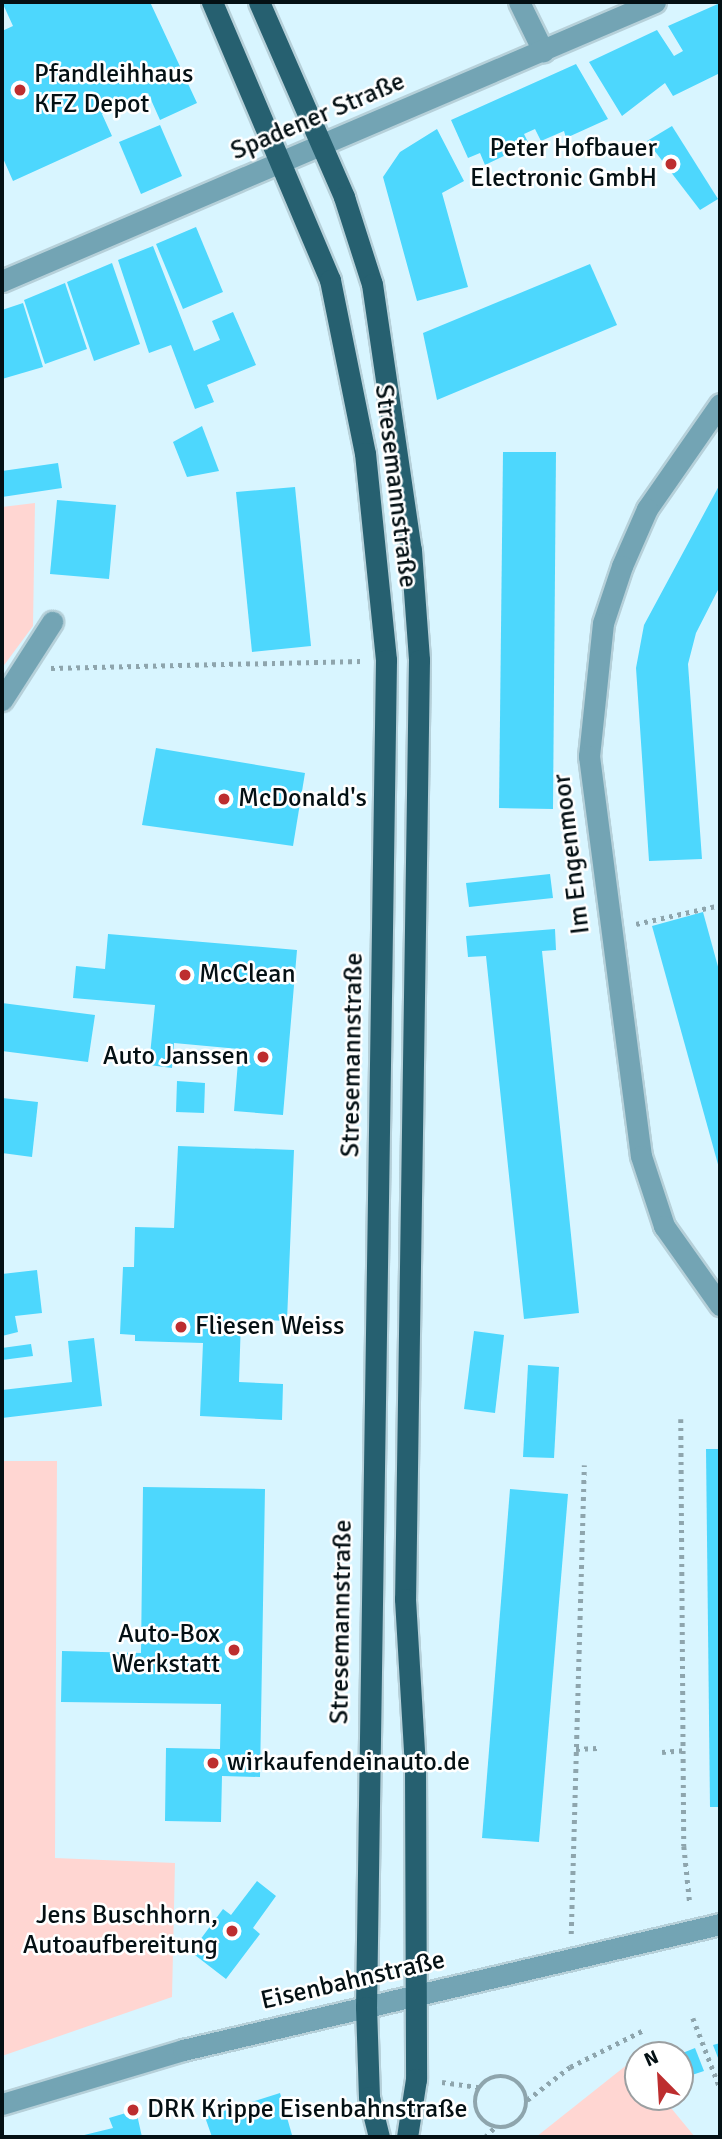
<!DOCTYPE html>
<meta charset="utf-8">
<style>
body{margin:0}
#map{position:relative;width:722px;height:2139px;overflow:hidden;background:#d8f5ff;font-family:Signika,sans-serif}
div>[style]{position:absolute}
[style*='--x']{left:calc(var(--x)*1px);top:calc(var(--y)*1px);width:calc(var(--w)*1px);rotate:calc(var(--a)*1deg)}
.green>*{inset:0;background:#ffd6d2}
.building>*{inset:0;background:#4dd7fd}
.path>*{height:4.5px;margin-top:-2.25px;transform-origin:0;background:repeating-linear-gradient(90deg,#8ea5ad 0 3.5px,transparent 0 8.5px)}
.path>.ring{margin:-2.25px;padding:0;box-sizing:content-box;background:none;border:4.5px solid #8ea5ad;border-radius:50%}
.roads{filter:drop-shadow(2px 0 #b6d0d9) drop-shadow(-2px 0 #b6d0d9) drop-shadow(0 2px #b6d0d9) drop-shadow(0 -2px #b6d0d9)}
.minor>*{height:21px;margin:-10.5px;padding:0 10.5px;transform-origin:10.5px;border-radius:10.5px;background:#73a4b4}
.major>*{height:21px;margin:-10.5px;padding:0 10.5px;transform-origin:10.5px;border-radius:10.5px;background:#266070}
.dots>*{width:19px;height:19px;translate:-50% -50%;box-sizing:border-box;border:4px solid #fff;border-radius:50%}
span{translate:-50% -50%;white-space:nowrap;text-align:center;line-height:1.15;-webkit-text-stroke:5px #fff;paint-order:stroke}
.poi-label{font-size:26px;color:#041014}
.left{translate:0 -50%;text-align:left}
.right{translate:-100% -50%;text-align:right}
.street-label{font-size:26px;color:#041014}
.frame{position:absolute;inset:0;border:4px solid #041014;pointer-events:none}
.north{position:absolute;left:624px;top:2041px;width:70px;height:70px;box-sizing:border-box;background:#fff;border:2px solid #9b9fa1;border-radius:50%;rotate:336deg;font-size:19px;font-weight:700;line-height:28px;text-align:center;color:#041014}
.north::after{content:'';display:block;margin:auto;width:24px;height:32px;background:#bd2e2f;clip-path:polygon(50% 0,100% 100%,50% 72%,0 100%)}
</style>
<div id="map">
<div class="green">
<div style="clip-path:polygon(35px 503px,33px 626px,2px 668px,2px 507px)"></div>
<div style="clip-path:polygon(2px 1461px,57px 1461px,55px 1858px,175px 1863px,172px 1997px,2px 2056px)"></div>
<div style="clip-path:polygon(633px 2060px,638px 2097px,662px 2097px,695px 2137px,536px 2137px)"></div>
</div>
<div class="building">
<div style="clip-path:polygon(2px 2px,150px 2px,197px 103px,160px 120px,148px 93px,102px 114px,112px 136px,13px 181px,2px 156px,2px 31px,13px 26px)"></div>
<div style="clip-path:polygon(720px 3px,720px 73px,673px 96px,665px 83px,622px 116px,589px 62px,657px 30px,674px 56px,683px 51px,668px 26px)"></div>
<div style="clip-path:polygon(576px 64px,608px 119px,566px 138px,564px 131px,541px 141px,535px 129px,524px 134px,529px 144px,485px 165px,480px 153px,468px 158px,451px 120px)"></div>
<div style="clip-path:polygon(160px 125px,182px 176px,141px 194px,119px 142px)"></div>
<div style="clip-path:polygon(672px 126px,718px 199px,700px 210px,647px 141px)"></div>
<div style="clip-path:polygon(437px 129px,464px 181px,442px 193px,468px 287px,417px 301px,383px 177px,400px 152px)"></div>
<div style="clip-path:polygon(196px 227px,223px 292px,183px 309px,156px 244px)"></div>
<div style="clip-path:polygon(153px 246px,194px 351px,220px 340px,212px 321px,233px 312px,256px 365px,207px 385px,214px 402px,195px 409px,171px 345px,149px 353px,118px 260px)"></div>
<div style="clip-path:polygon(112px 263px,140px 344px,94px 361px,67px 282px)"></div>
<div style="clip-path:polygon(590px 264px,617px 325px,437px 400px,423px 333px)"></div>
<div style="clip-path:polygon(65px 283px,87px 349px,45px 364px,24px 300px)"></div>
<div style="clip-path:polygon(23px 303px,43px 367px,2px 379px,2px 310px)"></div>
<div style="clip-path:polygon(202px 426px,219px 471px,187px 477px,173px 442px)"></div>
<div style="clip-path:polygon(503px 452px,556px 452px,553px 809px,499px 808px)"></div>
<div style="clip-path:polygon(58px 463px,62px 488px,2px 497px,2px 471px)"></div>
<div style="clip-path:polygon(720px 484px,720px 586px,696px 633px,688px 664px,702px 859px,649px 861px,636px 668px,644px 625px)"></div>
<div style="clip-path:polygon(295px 487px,311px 646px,252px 652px,236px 492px)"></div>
<div style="clip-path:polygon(57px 500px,116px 505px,109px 579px,50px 574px)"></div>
<div style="clip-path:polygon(156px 748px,305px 773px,293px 846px,142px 825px)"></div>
<div style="clip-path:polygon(550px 874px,553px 898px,469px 907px,466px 883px)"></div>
<div style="clip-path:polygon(703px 912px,720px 974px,719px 1168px,652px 926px)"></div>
<div style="clip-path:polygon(555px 929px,556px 950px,542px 951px,579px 1313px,524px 1319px,486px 956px,468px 957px,466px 936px)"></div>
<div style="clip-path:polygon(108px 934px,297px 950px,283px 1115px,234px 1111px,239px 1049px,174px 1043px,172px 1068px,149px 1065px,155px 1005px,73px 998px,76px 966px,105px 969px)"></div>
<div style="clip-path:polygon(2px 1003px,95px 1015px,88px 1062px,2px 1051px)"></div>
<div style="clip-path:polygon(177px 1081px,205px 1083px,204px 1113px,176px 1112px)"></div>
<div style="clip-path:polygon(2px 1098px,38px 1102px,32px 1157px,2px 1153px)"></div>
<div style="clip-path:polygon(178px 1146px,294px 1150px,287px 1321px,241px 1319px,239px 1382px,283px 1384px,282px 1420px,200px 1416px,203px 1343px,135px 1341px,135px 1335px,120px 1334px,123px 1267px,134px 1267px,135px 1227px,174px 1228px)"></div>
<div style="clip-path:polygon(37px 1270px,42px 1313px,15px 1316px,18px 1332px,2px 1336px,2px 1274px)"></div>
<div style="clip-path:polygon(474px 1331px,504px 1335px,495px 1413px,464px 1409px)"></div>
<div style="clip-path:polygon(94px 1338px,102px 1406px,2px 1418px,2px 1390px,72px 1382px,68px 1341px)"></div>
<div style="clip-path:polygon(31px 1344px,33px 1356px,2px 1360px,2px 1348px)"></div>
<div style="clip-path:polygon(528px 1365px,559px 1367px,554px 1458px,523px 1457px)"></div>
<div style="clip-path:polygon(706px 1449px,720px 1449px,720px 1807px,710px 1807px)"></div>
<div style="clip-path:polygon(143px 1487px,265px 1489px,260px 1777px,222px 1776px,221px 1822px,165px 1821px,166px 1748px,220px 1749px,221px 1704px,61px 1702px,62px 1651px,141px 1653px)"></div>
<div style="clip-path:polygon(510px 1489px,568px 1494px,539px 1842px,482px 1838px)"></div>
<div style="clip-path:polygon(257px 1881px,276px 1896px,253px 1928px,260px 1934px,226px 1979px,191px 1952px,223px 1909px,231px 1915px)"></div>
<div style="clip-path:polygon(720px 2043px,720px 2063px,713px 2045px)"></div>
<div style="clip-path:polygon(695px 2048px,704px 2071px,680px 2079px,680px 2054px)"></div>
<div style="clip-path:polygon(280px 2093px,292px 2135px,212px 2137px,205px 2117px)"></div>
<div style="clip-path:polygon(136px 2110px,142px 2137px,76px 2137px,113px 2128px,109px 2118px)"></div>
</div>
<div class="path">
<div style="--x:51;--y:668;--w:310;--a:-1.3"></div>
<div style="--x:636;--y:924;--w:86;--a:-12.7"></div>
<div style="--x:681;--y:1419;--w:427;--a:89.6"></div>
<div style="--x:684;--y:1846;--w:58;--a:84.1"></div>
<div style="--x:576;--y:1749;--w:21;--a:-3"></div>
<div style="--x:662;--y:1752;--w:21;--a:-5"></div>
<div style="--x:571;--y:1934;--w:469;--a:-88.4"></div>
<div style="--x:693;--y:2018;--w:75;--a:68.9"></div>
<div class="ring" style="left:475px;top:2076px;width:47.5px;height:47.5px"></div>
<div style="--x:442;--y:2082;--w:37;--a:8"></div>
<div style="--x:527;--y:2100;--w:54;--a:-37.5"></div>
<div style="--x:570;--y:2067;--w:83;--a:-26.6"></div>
<div style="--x:485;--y:2137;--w:13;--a:-45"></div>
</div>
<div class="roads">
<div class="minor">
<div style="--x:519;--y:2;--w:55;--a:63.9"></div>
<div style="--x:2;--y:281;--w:710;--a:-23.14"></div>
<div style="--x:720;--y:404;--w:128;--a:124.8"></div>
<div style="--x:647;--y:509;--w:62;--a:113.7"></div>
<div style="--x:622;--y:566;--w:60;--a:108.4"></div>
<div style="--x:603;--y:623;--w:134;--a:96"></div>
<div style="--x:589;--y:756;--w:403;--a:82.6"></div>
<div style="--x:641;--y:1156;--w:74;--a:71.8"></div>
<div style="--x:664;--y:1226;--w:97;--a:54.7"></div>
<div style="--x:2;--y:700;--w:93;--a:-57.3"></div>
<div style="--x:2;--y:2104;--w:189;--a:-16.6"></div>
<div style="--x:183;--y:2050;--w:552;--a:-13.2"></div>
</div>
<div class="major">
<div style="--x:212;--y:2;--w:302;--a:67"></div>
<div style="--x:330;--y:280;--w:177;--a:78.6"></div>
<div style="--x:365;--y:453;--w:208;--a:84.2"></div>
<div style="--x:386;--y:660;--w:1347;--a:90.85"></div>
<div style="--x:366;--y:2007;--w:90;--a:88.1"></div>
<div style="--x:369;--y:2097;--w:41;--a:76"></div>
<div style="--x:259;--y:2;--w:213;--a:66.4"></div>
<div style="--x:344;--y:197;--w:91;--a:72.2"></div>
<div style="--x:372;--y:284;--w:269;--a:81.7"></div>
<div style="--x:411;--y:550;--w:110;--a:85.8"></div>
<div style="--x:419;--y:660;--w:939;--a:90.85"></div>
<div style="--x:405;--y:1599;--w:167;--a:86.6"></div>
<div style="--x:415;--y:1766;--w:313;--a:89.8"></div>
<div style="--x:416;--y:2079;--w:59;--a:98.8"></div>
</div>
</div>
<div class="dots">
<div style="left:20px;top:90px;background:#bd2e2f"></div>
<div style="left:671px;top:164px;background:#bd2e2f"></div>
<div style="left:224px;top:799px;background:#bd2e2f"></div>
<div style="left:185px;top:975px;background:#bd2e2f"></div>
<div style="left:263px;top:1057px;background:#bd2e2f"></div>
<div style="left:181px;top:1327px;background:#bd2e2f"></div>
<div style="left:234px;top:1650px;background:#bd2e2f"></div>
<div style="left:213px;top:1763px;background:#bd2e2f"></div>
<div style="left:232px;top:1931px;background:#bd2e2f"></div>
<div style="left:133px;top:2110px;background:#bd2e2f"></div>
</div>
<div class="poi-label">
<span class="left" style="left:34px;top:90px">Pfandleihhaus<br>KFZ Depot</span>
<span class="right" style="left:657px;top:164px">Peter Hofbauer<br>Electronic GmbH</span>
<span class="left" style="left:238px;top:799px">McDonald's</span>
<span class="left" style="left:199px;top:975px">McClean</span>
<span class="right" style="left:249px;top:1057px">Auto Janssen</span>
<span class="left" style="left:195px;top:1327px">Fliesen Weiss</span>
<span class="right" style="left:220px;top:1650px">Auto-Box<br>Werkstatt</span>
<span class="left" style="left:227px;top:1763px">wirkaufendeinauto.de</span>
<span class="right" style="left:218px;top:1931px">Jens Buschhorn,<br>Autoaufbereitung</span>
<span class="left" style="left:147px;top:2110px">DRK Krippe Eisenbahnstraße</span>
</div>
<div class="street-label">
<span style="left:318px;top:117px;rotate:-23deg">Spadener Straße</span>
<span style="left:395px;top:486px;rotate:83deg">Stresemannstraße</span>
<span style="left:572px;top:854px;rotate:-97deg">Im Engenmoor</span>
<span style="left:353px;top:1055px;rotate:-89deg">Stresemannstraße</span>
<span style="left:342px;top:1622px;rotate:-89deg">Stresemannstraße</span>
<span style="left:353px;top:1981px;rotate:-13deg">Eisenbahnstraße</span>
</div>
<div class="frame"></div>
<div class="north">N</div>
</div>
